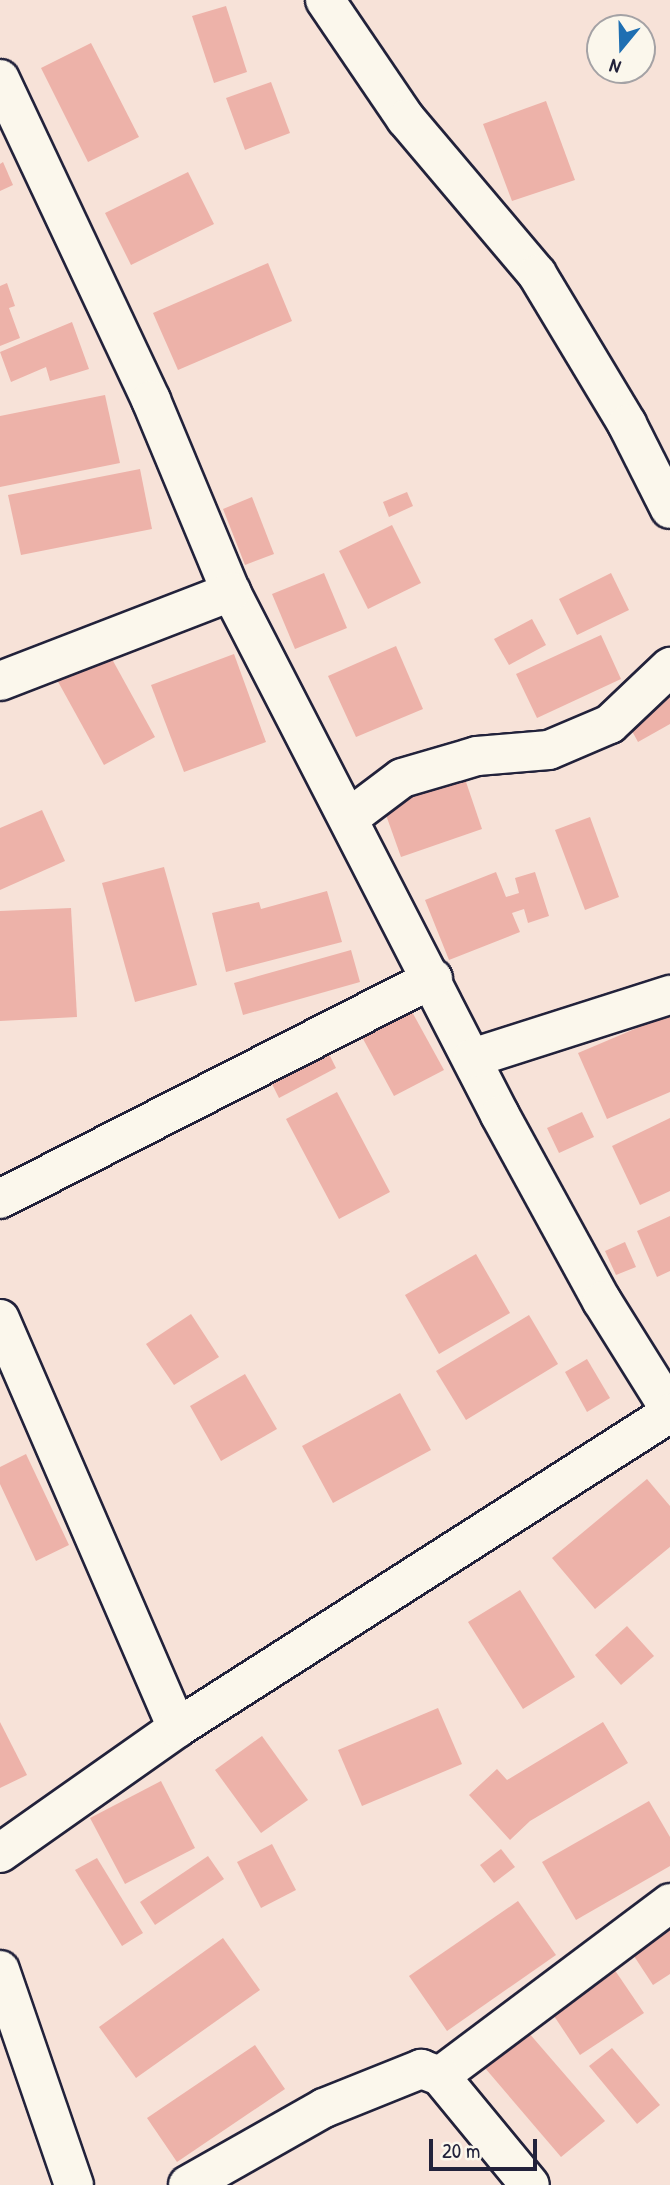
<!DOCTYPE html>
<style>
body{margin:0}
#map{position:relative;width:670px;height:2185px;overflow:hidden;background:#f7e2d8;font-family:"Patrick Hand",sans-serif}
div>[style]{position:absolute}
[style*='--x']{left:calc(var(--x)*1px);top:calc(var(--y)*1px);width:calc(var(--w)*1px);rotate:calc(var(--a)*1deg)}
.building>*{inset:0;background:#edb2a9}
.roads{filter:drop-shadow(2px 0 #22223b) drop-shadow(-2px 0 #22223b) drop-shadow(0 2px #22223b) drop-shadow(0 -2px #22223b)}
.street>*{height:38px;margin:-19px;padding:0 19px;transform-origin:19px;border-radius:19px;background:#fbf7ec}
span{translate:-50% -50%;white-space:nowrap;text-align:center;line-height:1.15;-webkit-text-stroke:5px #fbf7ec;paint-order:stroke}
.north{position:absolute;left:586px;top:14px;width:70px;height:70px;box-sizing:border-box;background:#fbf7ec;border:2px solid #a4a2a5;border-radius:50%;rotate:199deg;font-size:19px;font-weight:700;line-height:28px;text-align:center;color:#22223b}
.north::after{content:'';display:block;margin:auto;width:24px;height:32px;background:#1f6fb2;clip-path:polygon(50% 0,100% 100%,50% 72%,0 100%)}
.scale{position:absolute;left:429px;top:2139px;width:108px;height:32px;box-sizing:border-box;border:4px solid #22223b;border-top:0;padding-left:9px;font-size:21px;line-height:24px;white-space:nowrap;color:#22223b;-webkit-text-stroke:5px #fbf7ec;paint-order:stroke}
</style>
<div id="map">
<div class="building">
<div style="clip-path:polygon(226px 6px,247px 72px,214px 83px,192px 16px)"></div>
<div style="clip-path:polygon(91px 43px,139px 137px,88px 162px,41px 68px)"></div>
<div style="clip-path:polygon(271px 82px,290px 133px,245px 150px,226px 98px)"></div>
<div style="clip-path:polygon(546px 101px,575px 180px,512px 201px,483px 124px)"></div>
<div style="clip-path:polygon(3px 162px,13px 185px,0 191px,0 164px)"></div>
<div style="clip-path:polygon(188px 172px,214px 224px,131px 265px,105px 213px)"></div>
<div style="clip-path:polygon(268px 263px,292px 321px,178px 370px,153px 313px)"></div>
<div style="clip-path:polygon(7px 283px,15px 306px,9px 308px,20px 338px,0 346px,0 286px)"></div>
<div style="clip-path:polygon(72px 322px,89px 369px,50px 381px,46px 367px,11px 382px,0 352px)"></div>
<div style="clip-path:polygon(105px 395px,120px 463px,0 487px,0 416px)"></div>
<div style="clip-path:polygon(140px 469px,152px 529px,21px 555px,8px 495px)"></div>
<div style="clip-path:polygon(407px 492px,413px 506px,389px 517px,383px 502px)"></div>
<div style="clip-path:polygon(252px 497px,274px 554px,245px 565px,223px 509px)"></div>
<div style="clip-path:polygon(392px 525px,421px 583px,368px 609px,339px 551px)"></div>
<div style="clip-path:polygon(324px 573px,347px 628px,295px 649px,272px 594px)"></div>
<div style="clip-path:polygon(611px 573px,629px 610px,577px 635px,559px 599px)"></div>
<div style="clip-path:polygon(532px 619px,546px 645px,509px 665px,494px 639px)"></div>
<div style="clip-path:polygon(601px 635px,621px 679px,537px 718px,516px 674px)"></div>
<div style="clip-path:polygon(396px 646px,423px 709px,356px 737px,328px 676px)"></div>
<div style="clip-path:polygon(107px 650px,155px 737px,104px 765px,56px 678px)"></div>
<div style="clip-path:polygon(234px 654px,266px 742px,184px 772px,151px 685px)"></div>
<div style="clip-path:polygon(670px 681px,670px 724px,638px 742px,627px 722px,662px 703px,654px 691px)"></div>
<div style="clip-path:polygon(463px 773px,482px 829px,401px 857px,381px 801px)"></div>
<div style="clip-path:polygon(42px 810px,65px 861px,0 890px,0 828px)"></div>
<div style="clip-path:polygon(590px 817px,619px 897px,585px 910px,555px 830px)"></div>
<div style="clip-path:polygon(164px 867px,197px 985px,135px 1002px,102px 883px)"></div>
<div style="clip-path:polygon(496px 872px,506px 897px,519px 893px,515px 878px,535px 872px,549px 916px,528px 923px,524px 909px,512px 913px,520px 932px,449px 960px,425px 900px)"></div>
<div style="clip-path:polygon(327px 891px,342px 942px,226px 972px,212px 913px,259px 902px,261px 909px)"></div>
<div style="clip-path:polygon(71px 908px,77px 1017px,0 1021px,0 911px)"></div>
<div style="clip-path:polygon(351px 950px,360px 982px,243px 1015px,234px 983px)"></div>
<div style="clip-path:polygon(411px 1010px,444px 1070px,394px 1096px,362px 1037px)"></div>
<div style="clip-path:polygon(670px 1014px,670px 1092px,607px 1119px,578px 1053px)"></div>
<div style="clip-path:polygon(324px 1044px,336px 1068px,279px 1098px,267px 1074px)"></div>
<div style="clip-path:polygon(337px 1092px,390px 1192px,339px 1219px,286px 1119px)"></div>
<div style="clip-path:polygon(582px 1112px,594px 1137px,559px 1153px,547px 1128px)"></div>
<div style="clip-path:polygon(670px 1118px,670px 1191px,640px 1205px,612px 1146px)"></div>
<div style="clip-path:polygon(670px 1216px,670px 1271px,657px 1277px,637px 1231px)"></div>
<div style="clip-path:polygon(625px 1242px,636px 1267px,616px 1275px,605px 1251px)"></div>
<div style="clip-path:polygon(476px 1254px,510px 1313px,439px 1354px,405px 1295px)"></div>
<div style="clip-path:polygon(191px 1314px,219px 1357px,174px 1385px,146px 1344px)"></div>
<div style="clip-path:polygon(529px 1315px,558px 1364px,466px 1420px,436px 1371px)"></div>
<div style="clip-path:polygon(587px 1359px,610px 1398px,587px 1412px,565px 1372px)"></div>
<div style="clip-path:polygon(245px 1374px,277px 1429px,221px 1461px,190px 1406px)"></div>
<div style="clip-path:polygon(400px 1393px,431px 1450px,333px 1503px,302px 1446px)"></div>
<div style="clip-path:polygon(26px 1454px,69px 1545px,36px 1561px,0 1484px,0 1467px)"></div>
<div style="clip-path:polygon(647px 1479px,670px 1506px,670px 1547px,595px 1609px,552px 1558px)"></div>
<div style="clip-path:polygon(520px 1590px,575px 1677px,523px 1709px,468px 1622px)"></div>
<div style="clip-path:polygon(627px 1626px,654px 1656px,621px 1685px,595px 1655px)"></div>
<div style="clip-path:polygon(438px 1708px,462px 1764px,362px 1806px,338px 1750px)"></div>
<div style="clip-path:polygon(0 1722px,27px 1775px,0 1788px)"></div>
<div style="clip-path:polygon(603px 1722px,628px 1763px,530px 1821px,510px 1840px,469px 1795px,497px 1769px,507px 1780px)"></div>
<div style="clip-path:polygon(262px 1736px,308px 1800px,261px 1833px,215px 1770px)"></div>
<div style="clip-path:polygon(161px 1781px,195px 1848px,125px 1884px,90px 1818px)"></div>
<div style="clip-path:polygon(649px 1801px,670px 1837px,670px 1866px,576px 1920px,542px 1862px)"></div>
<div style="clip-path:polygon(272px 1844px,296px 1890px,261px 1908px,237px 1862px)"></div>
<div style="clip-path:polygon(501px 1849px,515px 1867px,494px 1883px,480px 1865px)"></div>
<div style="clip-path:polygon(208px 1856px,224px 1879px,155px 1925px,140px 1902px)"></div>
<div style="clip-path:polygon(97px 1858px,143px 1933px,122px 1946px,75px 1870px)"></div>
<div style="clip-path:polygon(518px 1901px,556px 1955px,447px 2031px,409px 1976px)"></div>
<div style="clip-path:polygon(670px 1915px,670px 1974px,653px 1985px,626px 1944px)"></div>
<div style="clip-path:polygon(223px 1938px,260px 1990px,136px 2078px,99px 2027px)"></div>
<div style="clip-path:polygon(612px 1966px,644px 2013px,580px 2055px,548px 2007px)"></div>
<div style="clip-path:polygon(522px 2025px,605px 2121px,561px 2157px,479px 2061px)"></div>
<div style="clip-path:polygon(255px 2045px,285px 2089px,177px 2162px,147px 2118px)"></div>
<div style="clip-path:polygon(612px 2048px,660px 2105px,637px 2124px,589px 2066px)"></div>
</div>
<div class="roads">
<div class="street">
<div style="--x:325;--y:0;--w:144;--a:55.8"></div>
<div style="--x:406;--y:119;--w:203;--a:49.8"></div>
<div style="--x:537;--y:274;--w:175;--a:59"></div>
<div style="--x:627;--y:424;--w:95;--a:63.2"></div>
<div style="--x:0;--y:79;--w:355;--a:64.8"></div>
<div style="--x:151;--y:400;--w:208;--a:67.4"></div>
<div style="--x:231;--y:592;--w:588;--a:62.78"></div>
<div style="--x:500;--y:1115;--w:212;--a:61.3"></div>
<div style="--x:602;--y:1301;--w:128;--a:58"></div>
<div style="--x:0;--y:681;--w:248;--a:-21.1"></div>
<div style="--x:349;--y:818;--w:66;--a:-37"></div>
<div style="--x:402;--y:778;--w:78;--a:-16.3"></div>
<div style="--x:477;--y:756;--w:72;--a:-4.8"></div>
<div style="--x:549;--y:750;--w:66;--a:-23.1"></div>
<div style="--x:610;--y:724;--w:83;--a:-43.5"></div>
<div style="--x:472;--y:1058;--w:208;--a:-17.7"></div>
<div style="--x:0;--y:1199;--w:486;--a:-27"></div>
<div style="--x:0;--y:1319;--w:446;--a:66.6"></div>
<div style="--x:0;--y:1853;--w:217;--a:-35.2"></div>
<div style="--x:177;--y:1728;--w:585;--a:-32.58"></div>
<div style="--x:0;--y:1970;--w:227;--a:71"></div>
<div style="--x:440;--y:2076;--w:288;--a:-36.9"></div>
<div style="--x:188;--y:2185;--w:156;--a:-29.5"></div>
<div style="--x:324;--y:2108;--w:105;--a:-21.9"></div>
<div style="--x:421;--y:2069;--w:20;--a:20"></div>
<div style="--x:440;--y:2076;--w:141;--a:50.5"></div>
</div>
</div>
<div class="north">N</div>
<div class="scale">20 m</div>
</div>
